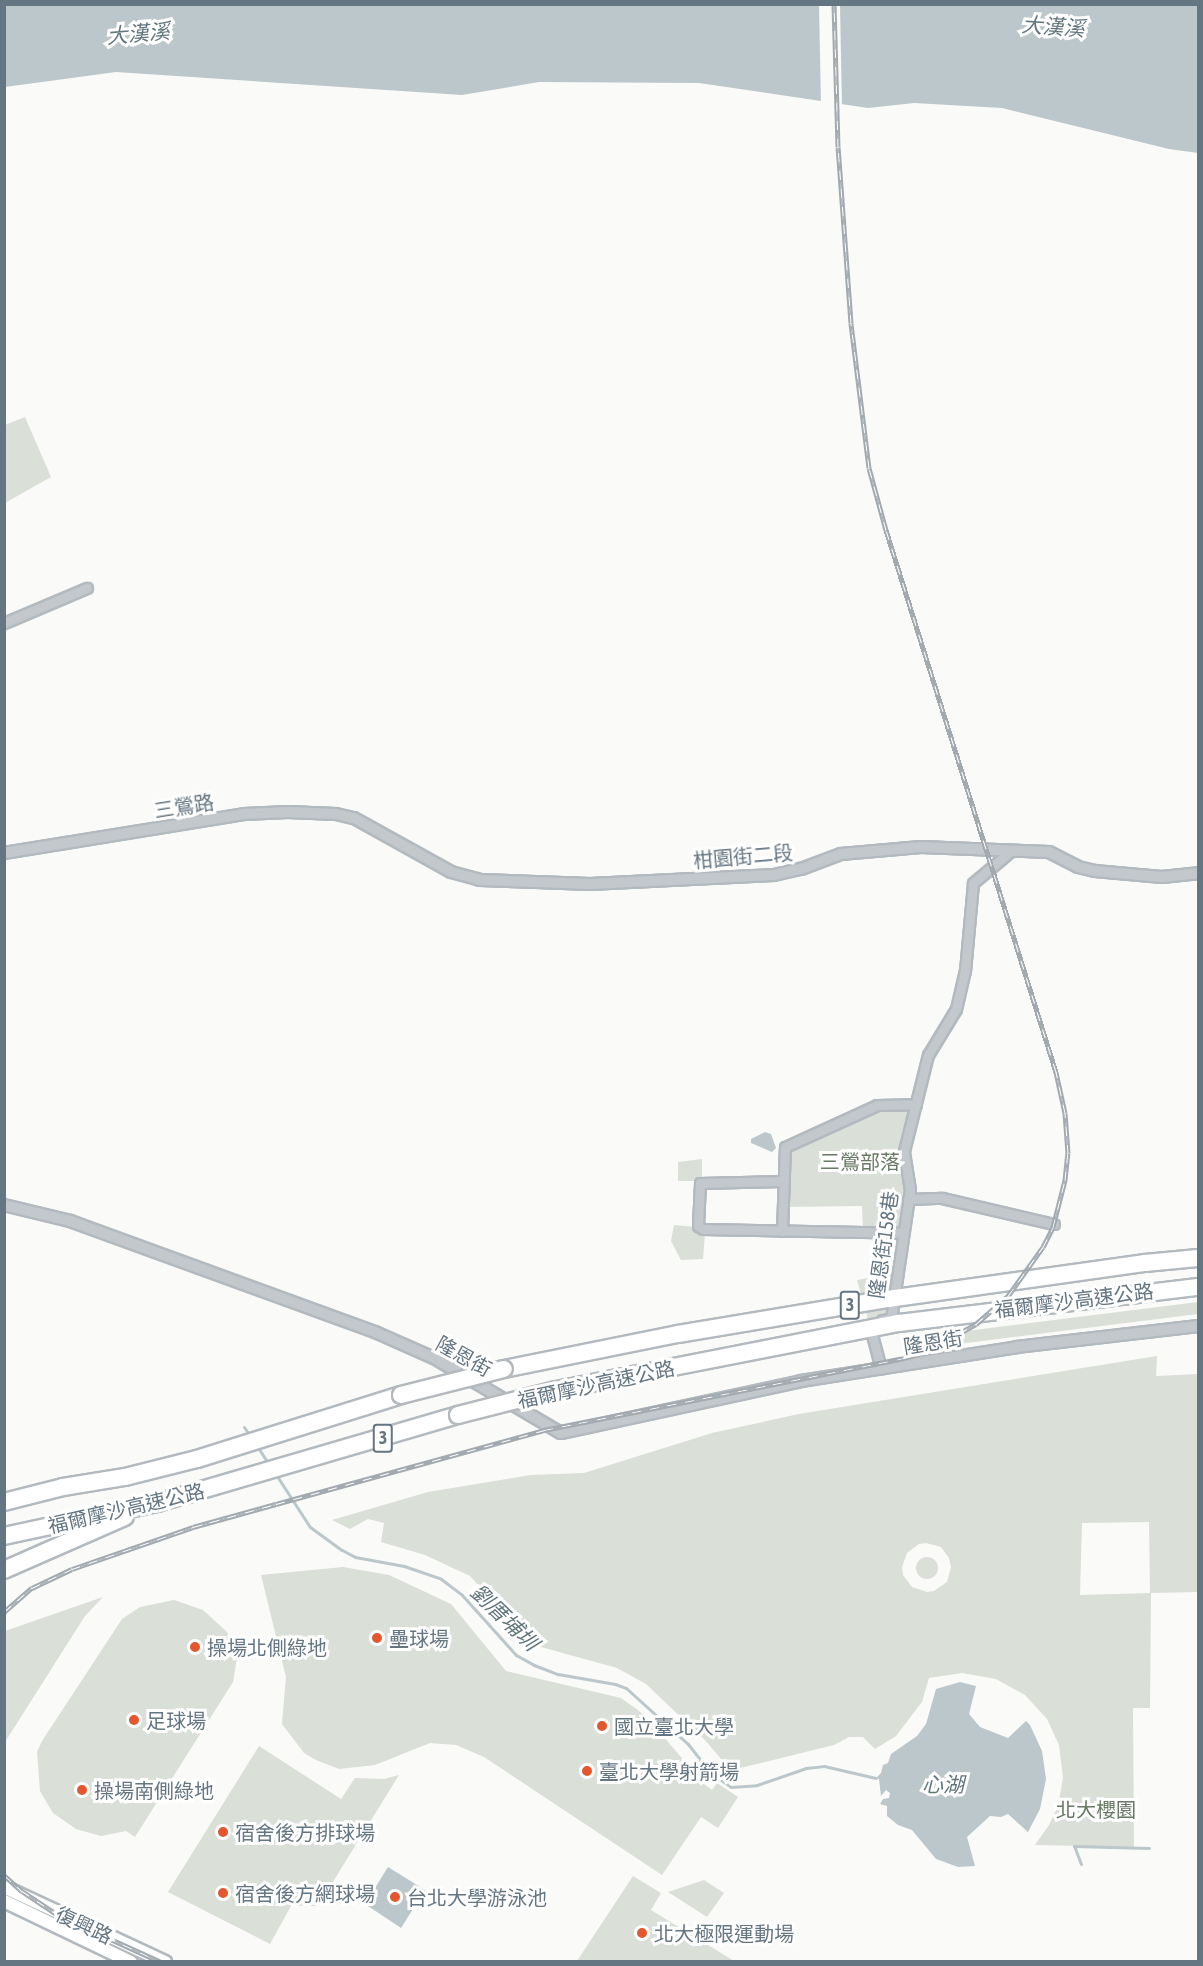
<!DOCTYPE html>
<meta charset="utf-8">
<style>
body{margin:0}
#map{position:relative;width:1203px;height:1966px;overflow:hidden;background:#fafaf8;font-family:"Asap Condensed","Noto Sans TC",sans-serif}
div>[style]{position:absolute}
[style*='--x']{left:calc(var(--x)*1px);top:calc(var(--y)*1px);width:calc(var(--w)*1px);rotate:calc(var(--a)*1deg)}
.green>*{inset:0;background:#dadfd7}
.round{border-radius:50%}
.water>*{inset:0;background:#bbc7cb}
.pier>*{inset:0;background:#fafaf8}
.stream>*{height:3px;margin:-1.5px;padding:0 1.5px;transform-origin:1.5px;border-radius:1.5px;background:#bbc7cb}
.roads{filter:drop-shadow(2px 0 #b3babf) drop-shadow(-2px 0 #b3babf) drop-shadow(0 2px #b3babf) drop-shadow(0 -2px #b3babf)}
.minor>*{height:9px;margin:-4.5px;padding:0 4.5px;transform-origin:4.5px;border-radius:4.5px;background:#c3c8cc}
.tertiary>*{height:10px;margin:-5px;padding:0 5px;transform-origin:5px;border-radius:5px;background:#c3c8cc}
.secondary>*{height:12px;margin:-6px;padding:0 6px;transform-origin:6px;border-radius:6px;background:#fff}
.motorway>*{height:16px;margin:-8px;padding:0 8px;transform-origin:8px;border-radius:8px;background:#fff}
.rail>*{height:5px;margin-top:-2.5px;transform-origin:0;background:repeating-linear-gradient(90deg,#fff 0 9px,#a2aab0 0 18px);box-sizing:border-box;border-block:2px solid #a2aab0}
.bridges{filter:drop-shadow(2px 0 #b4b9bd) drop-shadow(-2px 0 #b4b9bd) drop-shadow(0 2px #b4b9bd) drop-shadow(0 -2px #b4b9bd)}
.motorway-bridge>*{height:16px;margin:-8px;padding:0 8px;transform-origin:8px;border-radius:8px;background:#fff}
.dots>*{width:16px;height:16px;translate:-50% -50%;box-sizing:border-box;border:3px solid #fff;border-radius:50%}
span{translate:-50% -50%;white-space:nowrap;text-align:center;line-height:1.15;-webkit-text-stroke:6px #fff;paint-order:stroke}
.shield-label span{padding:2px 4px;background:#fff;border:2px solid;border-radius:4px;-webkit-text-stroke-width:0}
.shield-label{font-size:18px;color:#657683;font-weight:700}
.street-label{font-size:20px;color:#657683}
.park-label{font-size:20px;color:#687a64}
.poi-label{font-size:20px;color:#657683}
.left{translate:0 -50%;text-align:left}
.water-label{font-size:21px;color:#60757c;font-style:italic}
.frame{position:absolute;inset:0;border:6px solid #657683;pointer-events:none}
</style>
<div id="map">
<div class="green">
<div style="clip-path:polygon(25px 417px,51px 477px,5px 503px,5px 425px)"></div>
<div style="clip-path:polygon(916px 1104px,904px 1151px,910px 1190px,903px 1233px,863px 1232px,862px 1206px,782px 1207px,783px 1153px,877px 1105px)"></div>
<div style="clip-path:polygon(702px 1159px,702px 1181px,678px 1181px,678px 1162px)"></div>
<div style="clip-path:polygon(674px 1225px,695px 1227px,705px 1233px,703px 1259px,681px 1260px,671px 1241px)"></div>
<div style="clip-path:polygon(897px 1273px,891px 1319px,869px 1323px,857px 1280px)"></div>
<div style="clip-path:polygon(1198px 1302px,1198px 1314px,919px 1349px,942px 1334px)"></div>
<div style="clip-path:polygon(evenodd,1157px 1356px,1156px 1376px,1198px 1374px,1198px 1592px,1151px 1593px,1150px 1708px,1133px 1708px,1134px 1847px,1035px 1845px,1049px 1825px,1058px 1806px,1063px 1778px,1059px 1745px,1047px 1719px,1025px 1695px,996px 1679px,962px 1673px,929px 1678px,922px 1702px,896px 1736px,875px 1749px,863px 1737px,849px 1737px,834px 1745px,736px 1769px,722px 1760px,705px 1740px,646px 1684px,617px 1668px,541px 1647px,522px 1634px,470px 1576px,425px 1555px,381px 1542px,384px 1523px,368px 1519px,350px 1529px,332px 1520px,428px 1492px,531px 1475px,584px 1473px,712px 1433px,799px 1414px,1157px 1356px,1149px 1522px,1150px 1593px,1080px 1595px,1082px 1523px,1149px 1522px,1157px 1356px,926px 1543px,941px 1547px,949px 1558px,951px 1567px,947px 1582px,934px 1591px,927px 1592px,912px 1587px,903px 1575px,902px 1567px,907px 1553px,919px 1544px,926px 1543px)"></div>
<div class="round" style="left:916px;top:1557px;width:22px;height:22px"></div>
<div style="clip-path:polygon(343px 1567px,389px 1575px,451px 1604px,506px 1671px,621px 1698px,638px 1710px,657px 1729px,704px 1784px,712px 1790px,717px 1783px,738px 1797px,718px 1828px,701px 1817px,662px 1875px,484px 1757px,456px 1745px,430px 1743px,375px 1765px,339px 1769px,316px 1760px,304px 1753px,282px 1724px,286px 1677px,261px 1575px)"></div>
<div style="clip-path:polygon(103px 1597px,85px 1616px,5px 1742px,5px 1631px)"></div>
<div style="clip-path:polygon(174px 1600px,203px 1610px,227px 1632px,237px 1658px,233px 1682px,135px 1837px,126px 1831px,101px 1836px,76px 1829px,53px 1813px,40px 1791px,37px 1752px,42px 1741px,122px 1619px,140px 1607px)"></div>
<div style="clip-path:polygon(259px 1746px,341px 1799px,355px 1778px,384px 1779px,399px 1775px,318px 1906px,291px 1906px,270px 1944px,168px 1892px)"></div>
<div style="clip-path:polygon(633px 1876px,661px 1893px,651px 1910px,734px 1961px,577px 1961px)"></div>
<div style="clip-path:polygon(704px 1880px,724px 1893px,707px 1917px,668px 1892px)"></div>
</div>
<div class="water">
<div style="clip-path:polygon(4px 5px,1198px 5px,1198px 153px,1169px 149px,1002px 108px,914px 103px,868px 108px,699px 83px,539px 82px,462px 95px,116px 72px,5px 87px)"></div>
<div style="clip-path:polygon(765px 1132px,771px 1134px,776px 1148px,772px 1152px,751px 1143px,751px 1139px)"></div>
<div style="clip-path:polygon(960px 1682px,976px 1686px,969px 1714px,980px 1727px,1008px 1738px,1026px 1721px,1030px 1725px,1042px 1751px,1046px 1779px,1040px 1809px,1028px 1832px,1008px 1814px,1001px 1817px,990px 1816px,967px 1837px,975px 1866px,958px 1867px,936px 1859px,912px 1830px,898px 1825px,887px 1816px,887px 1806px,880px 1804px,883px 1799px,889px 1798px,890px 1793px,886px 1790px,881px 1796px,879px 1779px,876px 1778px,881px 1773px,883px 1765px,888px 1763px,891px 1754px,917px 1736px,926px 1724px,936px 1689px)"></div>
<div style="clip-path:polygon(388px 1867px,425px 1890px,401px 1928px,365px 1904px)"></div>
</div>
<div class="pier">
<div style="clip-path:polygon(819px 5px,840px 5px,842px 108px,821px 106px)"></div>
</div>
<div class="stream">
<div style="--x:244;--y:1427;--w:11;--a:56"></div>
<div style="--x:257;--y:1446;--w:24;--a:57"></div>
<div style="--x:275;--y:1473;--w:64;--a:57.1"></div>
<div style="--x:310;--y:1527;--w:39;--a:36"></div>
<div style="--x:342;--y:1550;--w:15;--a:28"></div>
<div style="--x:355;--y:1557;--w:50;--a:10.4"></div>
<div style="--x:404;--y:1566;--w:39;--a:19"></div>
<div style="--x:441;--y:1579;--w:26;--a:37"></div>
<div style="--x:462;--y:1595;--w:81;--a:48"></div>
<div style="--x:516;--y:1655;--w:21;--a:29"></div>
<div style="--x:534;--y:1665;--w:26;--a:21"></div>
<div style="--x:558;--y:1674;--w:58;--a:10"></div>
<div style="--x:615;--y:1684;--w:12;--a:20"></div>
<div style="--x:626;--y:1688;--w:84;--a:42.1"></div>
<div style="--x:688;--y:1744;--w:37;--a:52"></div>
<div style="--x:711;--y:1773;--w:24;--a:35"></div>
<div style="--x:731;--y:1787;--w:26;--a:-4"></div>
<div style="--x:757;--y:1785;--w:52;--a:-19.1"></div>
<div style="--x:806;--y:1768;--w:18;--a:-6"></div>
<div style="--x:824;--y:1766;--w:53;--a:13"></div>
<div style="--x:1081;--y:1864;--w:19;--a:-111"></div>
<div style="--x:1074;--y:1846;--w:75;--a:1.5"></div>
</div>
<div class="roads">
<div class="minor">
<div style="--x:4;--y:623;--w:90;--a:-22.9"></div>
<div style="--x:782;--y:1181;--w:82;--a:178.6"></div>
<div style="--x:700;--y:1183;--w:43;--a:92.7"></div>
<div style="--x:698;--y:1226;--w:6;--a:31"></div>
<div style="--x:703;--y:1229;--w:200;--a:1.1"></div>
<div style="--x:908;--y:1199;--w:34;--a:-2"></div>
<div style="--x:942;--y:1198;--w:115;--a:13.1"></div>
<div style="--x:782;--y:1231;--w:84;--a:-88"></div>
<div style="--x:785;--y:1147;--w:101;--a:-24.5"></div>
<div style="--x:877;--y:1105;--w:39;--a:-1"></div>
<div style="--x:882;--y:1320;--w:9;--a:-6"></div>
<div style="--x:891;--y:1319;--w:130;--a:-81.6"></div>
<div style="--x:910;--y:1190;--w:39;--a:-99"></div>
<div style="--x:904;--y:1151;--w:99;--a:-76"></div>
<div style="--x:928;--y:1055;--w:54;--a:-58.7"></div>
<div style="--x:956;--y:1009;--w:39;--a:-77"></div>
<div style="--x:965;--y:971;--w:88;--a:-84.8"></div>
<div style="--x:973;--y:883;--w:51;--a:-40.2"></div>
<div style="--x:870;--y:1327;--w:43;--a:75.3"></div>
</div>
<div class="tertiary">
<div style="--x:4;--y:853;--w:243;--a:-9.2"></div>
<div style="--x:244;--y:814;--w:44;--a:-2.6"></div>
<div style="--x:288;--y:812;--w:48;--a:2.4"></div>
<div style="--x:336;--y:814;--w:18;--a:13"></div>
<div style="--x:354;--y:818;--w:111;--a:29.1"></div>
<div style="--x:451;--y:872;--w:30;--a:15"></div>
<div style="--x:480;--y:880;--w:110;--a:2.1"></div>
<div style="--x:590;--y:884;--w:184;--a:-2.8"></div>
<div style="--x:774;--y:875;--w:28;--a:-13"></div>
<div style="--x:801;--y:869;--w:43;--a:-20.6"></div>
<div style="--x:841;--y:854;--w:80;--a:-5"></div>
<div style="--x:921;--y:847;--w:128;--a:2.2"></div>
<div style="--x:1049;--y:852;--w:33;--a:27"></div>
<div style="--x:1078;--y:867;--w:17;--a:13"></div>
<div style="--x:1095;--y:871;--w:67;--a:5.1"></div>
<div style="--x:1162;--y:877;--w:36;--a:-6"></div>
<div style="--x:4;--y:1205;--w:68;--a:13.6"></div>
<div style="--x:70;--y:1221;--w:325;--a:20"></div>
<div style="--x:375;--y:1332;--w:64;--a:23.8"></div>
<div style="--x:434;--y:1358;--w:147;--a:30.6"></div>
<div style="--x:561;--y:1433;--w:246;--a:-12.2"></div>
<div style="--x:801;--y:1381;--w:219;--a:-8.9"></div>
<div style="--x:1017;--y:1347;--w:182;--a:-6.6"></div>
</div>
<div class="secondary">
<div style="--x:4;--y:1887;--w:178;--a:25"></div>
<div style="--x:4;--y:1901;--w:141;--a:25.7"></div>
</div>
<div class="motorway">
<div style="--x:504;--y:1369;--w:177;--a:-11.4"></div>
<div style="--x:678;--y:1334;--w:213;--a:-9.5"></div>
<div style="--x:888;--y:1299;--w:260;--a:-8"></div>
<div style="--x:1145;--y:1263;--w:53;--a:-5.4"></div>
<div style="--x:556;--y:1390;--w:349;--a:-11.1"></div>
<div style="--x:899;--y:1323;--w:301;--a:-6.9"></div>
<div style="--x:4;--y:1502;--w:61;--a:-14.3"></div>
<div style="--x:63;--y:1487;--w:63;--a:-9.2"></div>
<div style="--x:125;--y:1477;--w:74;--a:-14"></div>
<div style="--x:197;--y:1459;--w:214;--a:-17.4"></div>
<div style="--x:4;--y:1536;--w:157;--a:-12.2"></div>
<div style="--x:157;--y:1503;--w:314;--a:-16.3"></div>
<div style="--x:4;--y:1570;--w:132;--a:-23.7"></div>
</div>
</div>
<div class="rail">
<div style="--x:4;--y:1612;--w:37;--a:-41"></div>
<div style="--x:32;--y:1588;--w:44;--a:-25.4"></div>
<div style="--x:72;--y:1569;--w:128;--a:-19.1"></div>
<div style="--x:193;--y:1527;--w:86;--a:-15.5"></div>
<div style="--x:276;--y:1504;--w:278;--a:-15.4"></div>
<div style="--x:544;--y:1430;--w:367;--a:-11.3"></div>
<div style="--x:904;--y:1358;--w:25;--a:-16"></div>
<div style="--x:928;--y:1351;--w:55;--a:-29.4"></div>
<div style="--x:976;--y:1324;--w:43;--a:-41.2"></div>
<div style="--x:1008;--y:1296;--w:60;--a:-54.5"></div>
<div style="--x:1043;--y:1247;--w:22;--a:-63"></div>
<div style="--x:1053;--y:1227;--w:49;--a:-75.7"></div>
<div style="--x:1065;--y:1180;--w:27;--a:-84"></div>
<div style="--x:1068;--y:1153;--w:40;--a:-94.3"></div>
<div style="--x:1065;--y:1113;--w:42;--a:-102.4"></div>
<div style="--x:1056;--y:1072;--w:568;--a:-107.41"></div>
<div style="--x:886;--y:530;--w:64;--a:-105.3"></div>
<div style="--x:869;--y:468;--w:146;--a:-97.1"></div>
<div style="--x:851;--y:323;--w:176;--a:-94.2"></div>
<div style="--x:838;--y:147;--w:143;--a:-91.6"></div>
<div style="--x:4;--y:1875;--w:24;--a:42"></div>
<div style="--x:22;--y:1891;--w:43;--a:33.7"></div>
<div style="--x:58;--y:1915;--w:113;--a:24.5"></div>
</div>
<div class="bridges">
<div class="motorway-bridge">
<div style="--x:401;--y:1395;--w:106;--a:-14.2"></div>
<div style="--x:458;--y:1415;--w:101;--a:-14.3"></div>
</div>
</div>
<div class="dots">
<div style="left:377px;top:1638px;background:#e4572e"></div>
<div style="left:195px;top:1647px;background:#e4572e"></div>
<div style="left:134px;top:1720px;background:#e4572e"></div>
<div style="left:602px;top:1726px;background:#e4572e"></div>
<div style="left:587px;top:1771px;background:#e4572e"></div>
<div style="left:82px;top:1790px;background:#e4572e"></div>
<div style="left:223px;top:1832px;background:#e4572e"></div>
<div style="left:223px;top:1893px;background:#e4572e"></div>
<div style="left:395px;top:1897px;background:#e4572e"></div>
<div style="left:642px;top:1933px;background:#e4572e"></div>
</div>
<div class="shield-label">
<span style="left:850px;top:1305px">3</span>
<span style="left:383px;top:1438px">3</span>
</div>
<div class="street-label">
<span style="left:184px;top:806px;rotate:-9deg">三鶯路</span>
<span style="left:743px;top:856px;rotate:-5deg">柑園街二段</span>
<span style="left:883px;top:1245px;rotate:-82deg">隆恩街158巷</span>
<span style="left:1074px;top:1300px;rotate:-7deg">福爾摩沙高速公路</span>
<span style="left:933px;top:1342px;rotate:-9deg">隆恩街</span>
<span style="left:464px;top:1356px;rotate:29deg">隆恩街</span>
<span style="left:596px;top:1384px;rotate:-12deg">福爾摩沙高速公路</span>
<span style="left:126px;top:1508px;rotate:-13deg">福爾摩沙高速公路</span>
<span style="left:84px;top:1925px;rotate:25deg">復興路</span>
</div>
<div class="park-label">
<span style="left:860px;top:1161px">三鶯部落</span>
<span style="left:1096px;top:1809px">北大櫻園</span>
</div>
<div class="poi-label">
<span class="left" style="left:389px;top:1638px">壘球場</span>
<span class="left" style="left:207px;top:1647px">操場北側綠地</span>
<span class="left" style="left:146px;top:1720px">足球場</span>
<span class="left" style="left:614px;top:1726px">國立臺北大學</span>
<span class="left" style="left:599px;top:1771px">臺北大學射箭場</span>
<span class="left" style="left:94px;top:1790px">操場南側綠地</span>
<span class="left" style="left:235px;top:1832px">宿舍後方排球場</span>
<span class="left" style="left:235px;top:1893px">宿舍後方網球場</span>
<span class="left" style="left:407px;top:1897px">台北大學游泳池</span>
<span class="left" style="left:654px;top:1933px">北大極限運動場</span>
</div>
<div class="water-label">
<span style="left:1053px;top:26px;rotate:4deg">大漢溪</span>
<span style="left:138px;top:33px;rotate:-5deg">大漢溪</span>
<span style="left:505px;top:1617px;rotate:44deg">劉厝埔圳</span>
<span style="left:943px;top:1784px">心湖</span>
</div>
<div class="frame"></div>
</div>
